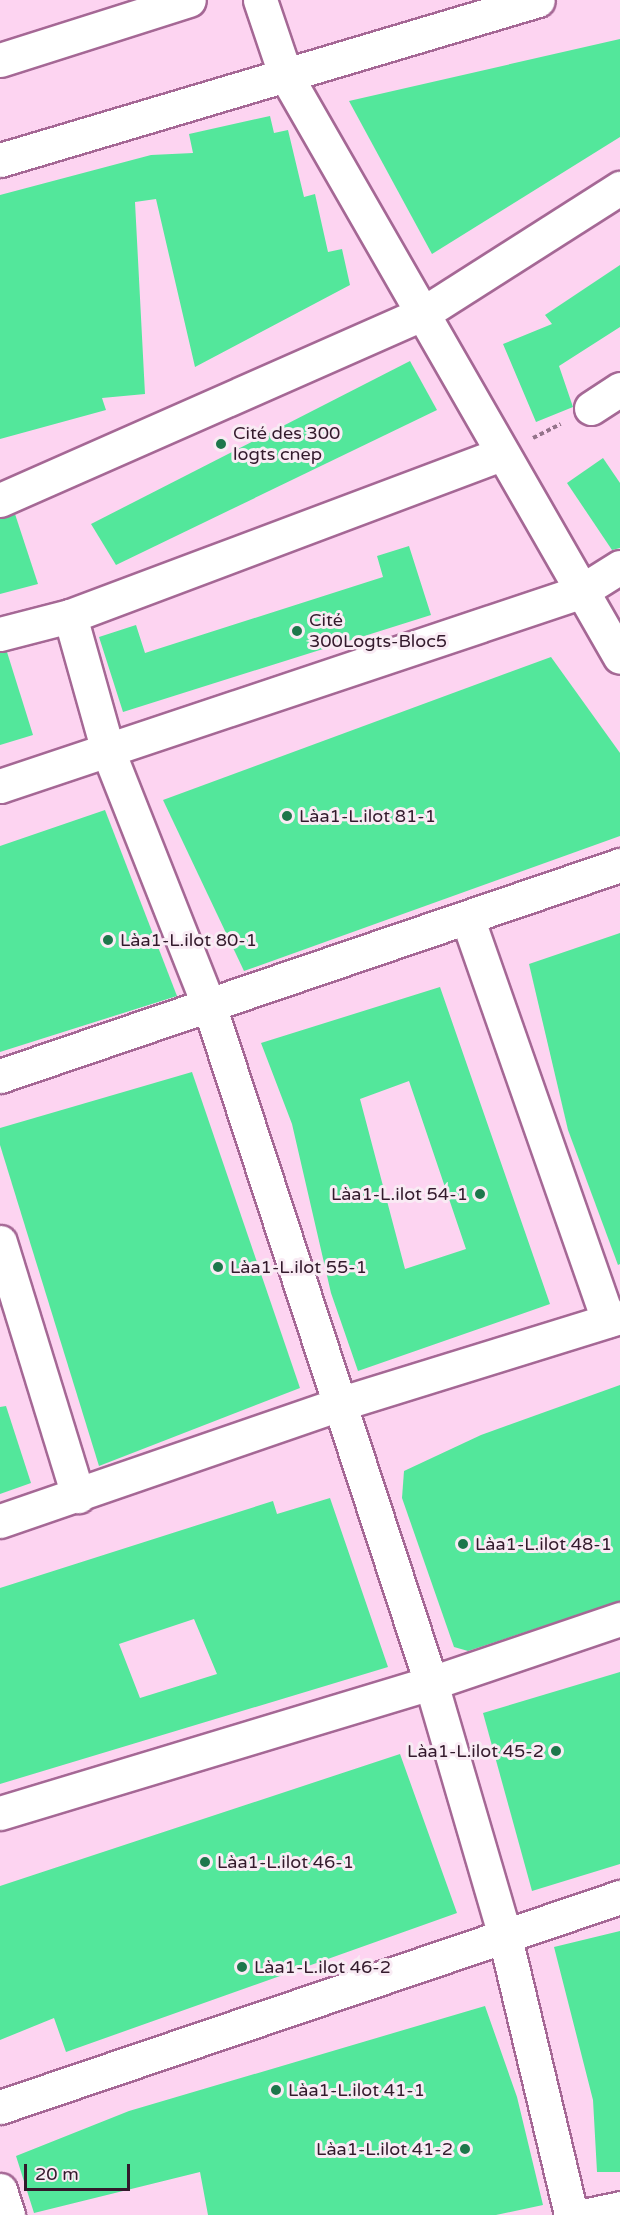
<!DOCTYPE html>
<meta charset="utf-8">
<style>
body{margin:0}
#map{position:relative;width:620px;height:2215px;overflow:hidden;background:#fdd4f1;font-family:"Varela Round",sans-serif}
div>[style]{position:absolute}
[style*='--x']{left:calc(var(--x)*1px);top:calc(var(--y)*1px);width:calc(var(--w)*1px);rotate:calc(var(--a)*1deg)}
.building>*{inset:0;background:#53e79b}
.path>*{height:4px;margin-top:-2px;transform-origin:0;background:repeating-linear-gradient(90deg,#94738a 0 4.5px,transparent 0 7.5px)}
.roads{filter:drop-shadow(2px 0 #a56895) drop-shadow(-2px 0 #a56895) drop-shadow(0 2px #a56895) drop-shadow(0 -2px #a56895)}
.street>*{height:33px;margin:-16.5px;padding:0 16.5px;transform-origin:16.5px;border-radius:16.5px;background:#fff}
.secondary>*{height:33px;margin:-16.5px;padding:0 16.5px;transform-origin:16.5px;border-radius:16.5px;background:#fff}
.dots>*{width:16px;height:16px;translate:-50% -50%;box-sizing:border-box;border:3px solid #f9ebf4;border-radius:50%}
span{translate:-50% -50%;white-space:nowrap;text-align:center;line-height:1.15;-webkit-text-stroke:6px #f9ebf4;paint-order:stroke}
.poi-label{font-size:18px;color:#331a2c}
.left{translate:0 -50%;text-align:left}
.right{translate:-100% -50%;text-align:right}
.scale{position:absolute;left:24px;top:2164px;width:106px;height:27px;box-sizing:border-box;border:3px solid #331a2c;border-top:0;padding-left:8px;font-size:18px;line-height:21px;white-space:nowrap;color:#331a2c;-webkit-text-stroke:4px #f9ebf4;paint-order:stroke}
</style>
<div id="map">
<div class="building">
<div style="clip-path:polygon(620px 39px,620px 137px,432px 254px,349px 101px)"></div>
<div style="clip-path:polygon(270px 116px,274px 133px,288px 130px,304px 197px,315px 194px,328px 252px,342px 249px,350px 285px,195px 367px,156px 199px,135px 202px,145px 394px,102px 398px,106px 410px,0 439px,0 195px,151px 155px,193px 153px,189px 134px)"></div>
<div style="clip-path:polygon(620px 265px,620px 327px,559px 366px,573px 407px,536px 422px,503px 344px,552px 324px,545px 315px)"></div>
<div style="clip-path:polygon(410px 361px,437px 410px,116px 565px,91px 524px)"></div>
<div style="clip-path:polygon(603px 458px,620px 483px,620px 548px,612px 550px,567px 483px)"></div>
<div style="clip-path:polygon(15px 514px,38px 584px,0 594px,0 518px)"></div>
<div style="clip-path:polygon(409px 546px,431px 615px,123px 712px,99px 637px,136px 625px,145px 653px,383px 577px,377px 556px)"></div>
<div style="clip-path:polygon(0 652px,7px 652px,33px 735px,0 745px)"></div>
<div style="clip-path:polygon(551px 657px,620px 753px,620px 836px,244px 971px,163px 800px)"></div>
<div style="clip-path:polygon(105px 810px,177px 996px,0 1052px,0 846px)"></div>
<div style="clip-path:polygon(620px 933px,620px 1264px,618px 1265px,568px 1130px,529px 964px)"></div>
<div style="clip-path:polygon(evenodd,440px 987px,550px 1304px,358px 1371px,331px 1293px,292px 1124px,261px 1043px,440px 987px,409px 1081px,466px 1249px,405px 1269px,360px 1099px,409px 1081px)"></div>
<div style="clip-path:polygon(192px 1072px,300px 1388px,99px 1466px,0 1145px,0 1128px)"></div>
<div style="clip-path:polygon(620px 1385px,620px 1601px,468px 1651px,454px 1647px,402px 1498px,404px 1471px,481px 1435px)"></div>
<div style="clip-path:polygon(6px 1406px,31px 1483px,0 1494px,0 1407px)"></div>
<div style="clip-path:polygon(evenodd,330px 1498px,388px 1667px,0 1784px,0 1588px,273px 1501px,277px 1514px,330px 1498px,194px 1619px,217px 1674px,140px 1698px,119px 1644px,194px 1619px)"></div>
<div style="clip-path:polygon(620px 1672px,620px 1864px,532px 1891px,483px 1713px)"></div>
<div style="clip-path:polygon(400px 1754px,457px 1913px,66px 2052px,54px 2018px,0 2040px,0 1886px)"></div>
<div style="clip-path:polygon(620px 1931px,620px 2172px,597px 2172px,593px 2100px,554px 1947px)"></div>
<div style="clip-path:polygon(485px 2006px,517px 2097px,543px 2205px,496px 2215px,208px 2215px,200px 2172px,34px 2213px,16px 2156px,129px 2111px)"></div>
</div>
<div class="path">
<div style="--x:533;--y:438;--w:31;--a:-27"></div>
</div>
<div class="roads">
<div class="street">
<div style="--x:260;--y:0;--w:78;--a:71.3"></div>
<div style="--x:285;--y:74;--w:672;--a:60.12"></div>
<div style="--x:0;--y:60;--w:198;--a:-17.6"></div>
<div style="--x:0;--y:160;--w:561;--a:-16.56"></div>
<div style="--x:591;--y:408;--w:35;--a:-33"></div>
<div style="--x:70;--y:616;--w:140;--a:74.3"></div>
<div style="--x:108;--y:751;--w:277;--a:68.4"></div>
<div style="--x:210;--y:1008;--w:710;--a:71.87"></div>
<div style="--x:431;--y:1683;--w:260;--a:73.7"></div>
<div style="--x:504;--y:1933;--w:290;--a:76.6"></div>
<div style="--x:0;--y:634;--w:72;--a:-14.4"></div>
<div style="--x:70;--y:616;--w:461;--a:-20.6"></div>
<div style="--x:0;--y:786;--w:612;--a:-18.49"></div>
<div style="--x:580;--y:592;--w:47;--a:-32"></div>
<div style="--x:468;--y:920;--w:424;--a:70.7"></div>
<div style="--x:0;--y:1076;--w:655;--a:-18.79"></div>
<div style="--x:0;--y:1242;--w:266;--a:72.9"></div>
<div style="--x:0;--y:1521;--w:359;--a:-19"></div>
<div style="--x:339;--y:1404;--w:294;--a:-17.2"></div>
<div style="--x:0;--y:1813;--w:450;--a:-16.8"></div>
<div style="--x:431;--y:1683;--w:200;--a:-18.7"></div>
<div style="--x:0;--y:2190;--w:26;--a:72"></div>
<div style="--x:588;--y:2215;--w:33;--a:-12"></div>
</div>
<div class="secondary">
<div style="--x:0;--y:500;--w:461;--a:-23.8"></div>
<div style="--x:422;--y:314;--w:235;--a:-32.5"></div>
<div style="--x:0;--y:2107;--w:655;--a:-18.71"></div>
</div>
</div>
<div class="dots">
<div style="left:221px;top:444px;background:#1d774b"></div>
<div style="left:297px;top:631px;background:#1d774b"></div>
<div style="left:287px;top:816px;background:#1d774b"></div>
<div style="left:108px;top:940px;background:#1d774b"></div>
<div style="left:480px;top:1194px;background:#1d774b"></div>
<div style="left:218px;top:1267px;background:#1d774b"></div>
<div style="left:463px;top:1544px;background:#1d774b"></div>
<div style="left:556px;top:1751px;background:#1d774b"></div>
<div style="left:205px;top:1862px;background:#1d774b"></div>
<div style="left:242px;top:1967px;background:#1d774b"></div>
<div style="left:276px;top:2090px;background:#1d774b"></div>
<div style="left:465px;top:2149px;background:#1d774b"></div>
</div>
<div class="poi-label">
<span class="left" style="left:233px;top:444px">Cité des 300<br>logts cnep</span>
<span class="left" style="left:309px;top:631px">Cité<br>300Logts-Bloc5</span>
<span class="left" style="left:299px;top:816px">Làa1-L.ilot 81-1</span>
<span class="left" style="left:120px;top:940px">Làa1-L.ilot 80-1</span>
<span class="right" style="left:468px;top:1194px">Làa1-L.ilot 54-1</span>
<span class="left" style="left:230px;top:1267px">Làa1-L.ilot 55-1</span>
<span class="left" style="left:475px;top:1544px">Làa1-L.ilot 48-1</span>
<span class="right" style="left:544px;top:1751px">Làa1-L.ilot 45-2</span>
<span class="left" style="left:217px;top:1862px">Làa1-L.ilot 46-1</span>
<span class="left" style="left:254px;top:1967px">Làa1-L.ilot 46-2</span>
<span class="left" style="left:288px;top:2090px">Làa1-L.ilot 41-1</span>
<span class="right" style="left:453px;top:2149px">Làa1-L.ilot 41-2</span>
</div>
<div class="scale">20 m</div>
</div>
